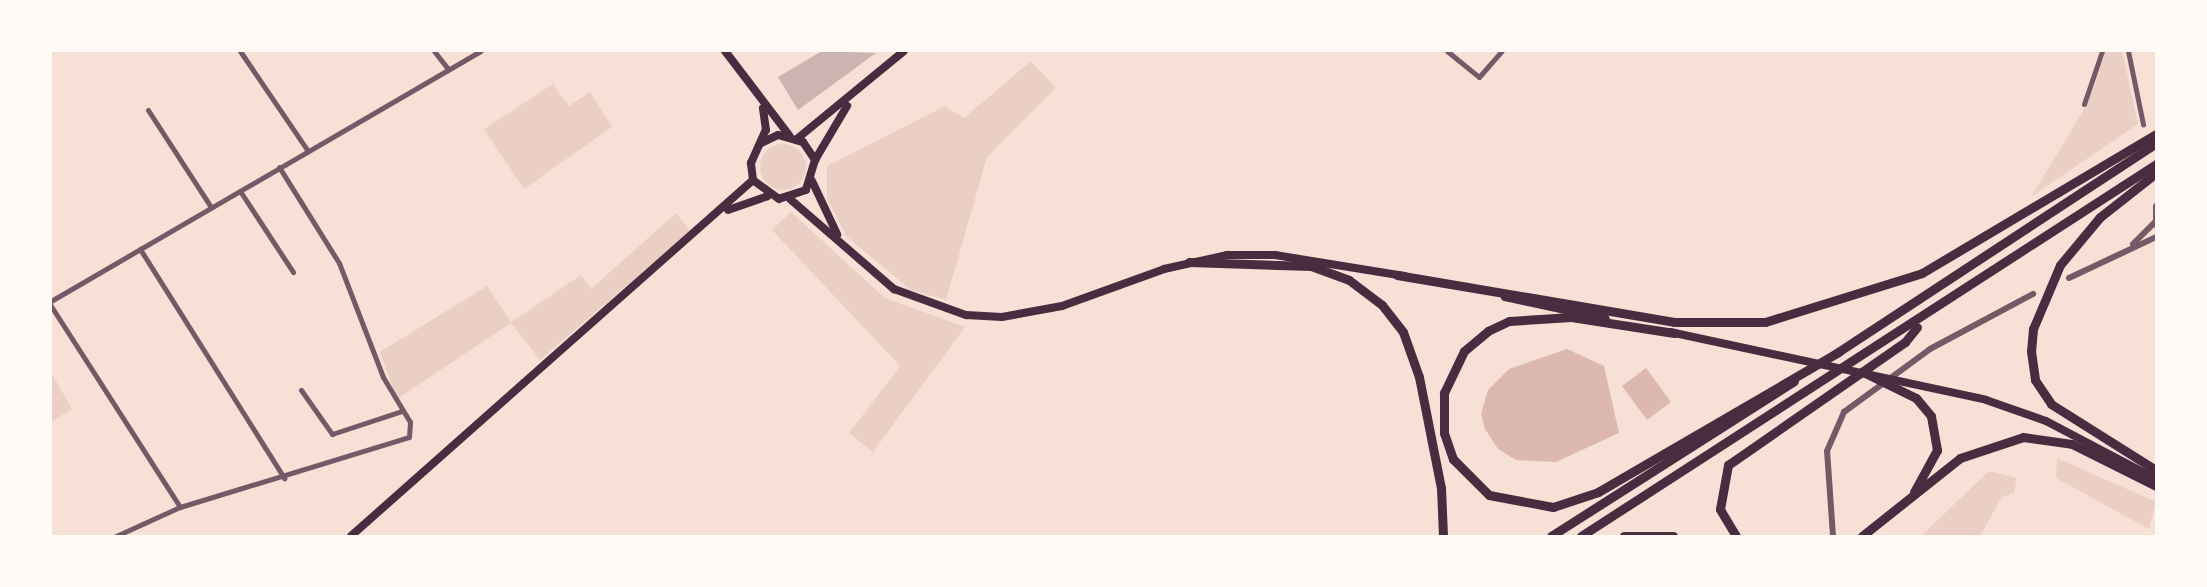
<!DOCTYPE html>
<style>
body{margin:0}
#map{position:relative;width:2207px;height:587px;overflow:hidden;background:#f7e1d7;font-family:"PT Sans Narrow",sans-serif}
div>[style]{position:absolute}
[style*='--x']{left:calc(var(--x)*1px);top:calc(var(--y)*1px);width:calc(var(--w)*1px);rotate:calc(var(--a)*1deg)}
.green>*{inset:0;background:#ebcfc5}
.round{border-radius:50%}
.water>*{inset:0;background:#dcb8b0}
.building>*{inset:0;background:#ccb4b1}
.minor>*{height:5px;margin:-2.5px;padding:0 2.5px;transform-origin:2.5px;border-radius:2.5px;background:#755966}
.tertiary>*{height:6px;margin:-3px;padding:0 3px;transform-origin:3px;border-radius:3px;background:#755966}
.primary>*{height:8px;margin:-4px;padding:0 4px;transform-origin:4px;border-radius:4px;background:#4a2c40}
.motorway>*{height:9px;margin:-4.5px;padding:0 4.5px;transform-origin:4.5px;border-radius:4.5px;background:#4a2c40}
span{translate:-50% -50%;white-space:nowrap;text-align:center;line-height:1.15;-webkit-text-stroke:5px #fffaf5;paint-order:stroke}
.frame{position:absolute;inset:0;border:52px solid #fffaf5;pointer-events:none}
</style>
<div id="map">
<div class="green">
<div style="clip-path:polygon(2106px 51px,2122px 51px,2138px 124px,2031px 197px,2088px 103px)"></div>
<div style="clip-path:polygon(1031px 61px,1056px 88px,987px 157px,946px 300px,911px 290px,847px 237px,827px 199px,827px 166px,945px 106px,964px 118px)"></div>
<div style="clip-path:polygon(553px 84px,569px 106px,590px 92px,612px 127px,524px 189px,484px 129px)"></div>
<div class="round" style="left:760px;top:144px;width:46px;height:46px"></div>
<div style="clip-path:polygon(791px 212px,885px 298px,965px 327px,873px 452px,849px 433px,900px 366px,772px 230px)"></div>
<div style="clip-path:polygon(676px 213px,690px 231px,540px 360px,511px 323px,397px 399px,380px 352px,487px 286px,511px 322px,581px 275px,591px 289px)"></div>
<div style="clip-path:polygon(51px 372px,72px 409px,51px 422px)"></div>
<div style="clip-path:polygon(2057px 458px,2156px 502px,2149px 529px,2056px 478px)"></div>
<div style="clip-path:polygon(1989px 471px,2017px 478px,2014px 493px,2002px 497px,1980px 536px,1921px 536px)"></div>
</div>
<div class="water">
<div style="clip-path:polygon(1567px 349px,1604px 366px,1619px 433px,1556px 462px,1516px 460px,1498px 449px,1485px 429px,1481px 414px,1488px 390px,1509px 369px)"></div>
<div style="clip-path:polygon(1646px 368px,1671px 402px,1647px 420px,1622px 386px)"></div>
</div>
<div class="building">
<div style="clip-path:polygon(822px 51px,876px 53px,798px 110px,778px 77px)"></div>
</div>
<div class="minor">
<div style="--x:240;--y:51;--w:121;--a:55.8"></div>
<div style="--x:434;--y:51;--w:23;--a:52"></div>
<div style="--x:1447;--y:51;--w:41;--a:39.1"></div>
<div style="--x:1479;--y:77;--w:35;--a:-49"></div>
<div style="--x:2128;--y:51;--w:75;--a:78.4"></div>
<div style="--x:2084;--y:104;--w:56;--a:-71.2"></div>
<div style="--x:148;--y:110;--w:116;--a:57"></div>
<div style="--x:240;--y:191;--w:97;--a:56.8"></div>
<div style="--x:140;--y:249;--w:271;--a:57.8"></div>
<div style="--x:51;--y:301;--w:497;--a:-30.2"></div>
<div style="--x:51;--y:306;--w:239;--a:57.3"></div>
<div style="--x:301;--y:390;--w:54;--a:54.8"></div>
<div style="--x:332;--y:434;--w:74;--a:-18.2"></div>
<div style="--x:116;--y:536;--w:70;--a:-24.4"></div>
<div style="--x:180;--y:507;--w:239;--a:-17"></div>
<div style="--x:409;--y:437;--w:15;--a:-86"></div>
<div style="--x:410;--y:422;--w:52;--a:-121"></div>
<div style="--x:383;--y:377;--w:122;--a:-111.1"></div>
<div style="--x:339;--y:263;--w:113;--a:-122"></div>
</div>
<div class="tertiary">
<div style="--x:2156;--y:206;--w:19;--a:90"></div>
<div style="--x:2133;--y:244;--w:31;--a:-45"></div>
<div style="--x:2069;--y:278;--w:96;--a:-25.2"></div>
<div style="--x:1833;--y:536;--w:85;--a:-94"></div>
<div style="--x:1827;--y:451;--w:43;--a:-66.4"></div>
<div style="--x:1844;--y:412;--w:107;--a:-36.2"></div>
<div style="--x:1930;--y:349;--w:117;--a:-28.1"></div>
</div>
<div class="primary">
<div style="--x:725;--y:51;--w:106;--a:52.7"></div>
<div style="--x:798;--y:138;--w:137;--a:-39.4"></div>
<div style="--x:761;--y:143;--w:19;--a:-25"></div>
<div style="--x:778;--y:135;--w:26;--a:16"></div>
<div style="--x:803;--y:142;--w:22;--a:56"></div>
<div style="--x:815;--y:160;--w:31;--a:107"></div>
<div style="--x:806;--y:190;--w:28;--a:162"></div>
<div style="--x:779;--y:199;--w:32;--a:-144"></div>
<div style="--x:753;--y:180;--w:17;--a:-97"></div>
<div style="--x:751;--y:163;--w:36;--a:-66"></div>
<div style="--x:766;--y:130;--w:22;--a:-98"></div>
<div style="--x:815;--y:160;--w:63;--a:-59.3"></div>
<div style="--x:812;--y:181;--w:59;--a:64.7"></div>
<div style="--x:790;--y:199;--w:138;--a:40.9"></div>
<div style="--x:894;--y:289;--w:77;--a:19.9"></div>
<div style="--x:966;--y:315;--w:36;--a:3"></div>
<div style="--x:1002;--y:317;--w:61;--a:-10.4"></div>
<div style="--x:1062;--y:306;--w:109;--a:-19.9"></div>
<div style="--x:1164;--y:269;--w:65;--a:-12.5"></div>
<div style="--x:1227;--y:255;--w:48;--a:0"></div>
<div style="--x:1275;--y:255;--w:131;--a:9.2"></div>
<div style="--x:728;--y:210;--w:42;--a:-19.3"></div>
<div style="--x:1505;--y:297;--w:103;--a:12.3"></div>
<div style="--x:1670;--y:332;--w:323;--a:12.1"></div>
<div style="--x:1986;--y:400;--w:64;--a:19.3"></div>
<div style="--x:2046;--y:421;--w:124;--a:27.8"></div>
<div style="--x:351;--y:536;--w:537;--a:-41.53"></div>
</div>
<div class="motorway">
<div style="--x:2156;--y:173;--w:71;--a:141.8"></div>
<div style="--x:2100;--y:217;--w:62;--a:129.8"></div>
<div style="--x:2060;--y:265;--w:69;--a:112.9"></div>
<div style="--x:2033;--y:329;--w:22;--a:95"></div>
<div style="--x:2031;--y:351;--w:29;--a:82"></div>
<div style="--x:2035;--y:380;--w:29;--a:56"></div>
<div style="--x:2051;--y:404;--w:124;--a:32.2"></div>
<div style="--x:1189;--y:262;--w:122;--a:1.9"></div>
<div style="--x:1311;--y:266;--w:40;--a:20.2"></div>
<div style="--x:1349;--y:280;--w:41;--a:37.1"></div>
<div style="--x:1382;--y:305;--w:34;--a:52"></div>
<div style="--x:1403;--y:332;--w:48;--a:70.4"></div>
<div style="--x:1419;--y:377;--w:113;--a:78.8"></div>
<div style="--x:1441;--y:488;--w:48;--a:87.6"></div>
<div style="--x:1397;--y:275;--w:281;--a:9.6"></div>
<div style="--x:1674;--y:322;--w:91;--a:0"></div>
<div style="--x:1765;--y:322;--w:164;--a:-17.3"></div>
<div style="--x:1922;--y:273;--w:272;--a:-30.7"></div>
<div style="--x:1674;--y:333;--w:104;--a:-171.2"></div>
<div style="--x:1571;--y:317;--w:62;--a:176.3"></div>
<div style="--x:1509;--y:321;--w:23;--a:155"></div>
<div style="--x:1488;--y:331;--w:31;--a:140"></div>
<div style="--x:1464;--y:351;--w:47;--a:115.5"></div>
<div style="--x:1444;--y:393;--w:40;--a:90"></div>
<div style="--x:1444;--y:433;--w:28;--a:71"></div>
<div style="--x:1453;--y:459;--w:51;--a:45"></div>
<div style="--x:1489;--y:495;--w:65;--a:10.6"></div>
<div style="--x:1553;--y:507;--w:47;--a:-18.4"></div>
<div style="--x:1598;--y:492;--w:279;--a:-30.2"></div>
<div style="--x:1835;--y:354;--w:384;--a:-33.3"></div>
<div style="--x:1863;--y:372;--w:59;--a:26.1"></div>
<div style="--x:1916;--y:398;--w:23;--a:50"></div>
<div style="--x:1931;--y:416;--w:35;--a:80"></div>
<div style="--x:1937;--y:450;--w:48;--a:118.7"></div>
<div style="--x:1551;--y:536;--w:288;--a:-32.5"></div>
<div style="--x:1581;--y:536;--w:685;--a:-32.9"></div>
<div style="--x:1624;--y:536;--w:49;--a:0"></div>
<div style="--x:1736;--y:536;--w:31;--a:-121"></div>
<div style="--x:1720;--y:509;--w:45;--a:-79.7"></div>
<div style="--x:1728;--y:465;--w:216;--a:-34.8"></div>
<div style="--x:1905;--y:342;--w:19;--a:-51"></div>
<div style="--x:1862;--y:536;--w:125;--a:-38.5"></div>
<div style="--x:1960;--y:458;--w:66;--a:-18.4"></div>
<div style="--x:2023;--y:437;--w:49;--a:8.1"></div>
<div style="--x:2072;--y:444;--w:94;--a:26.6"></div>
</div>
<div class="frame"></div>
</div>
